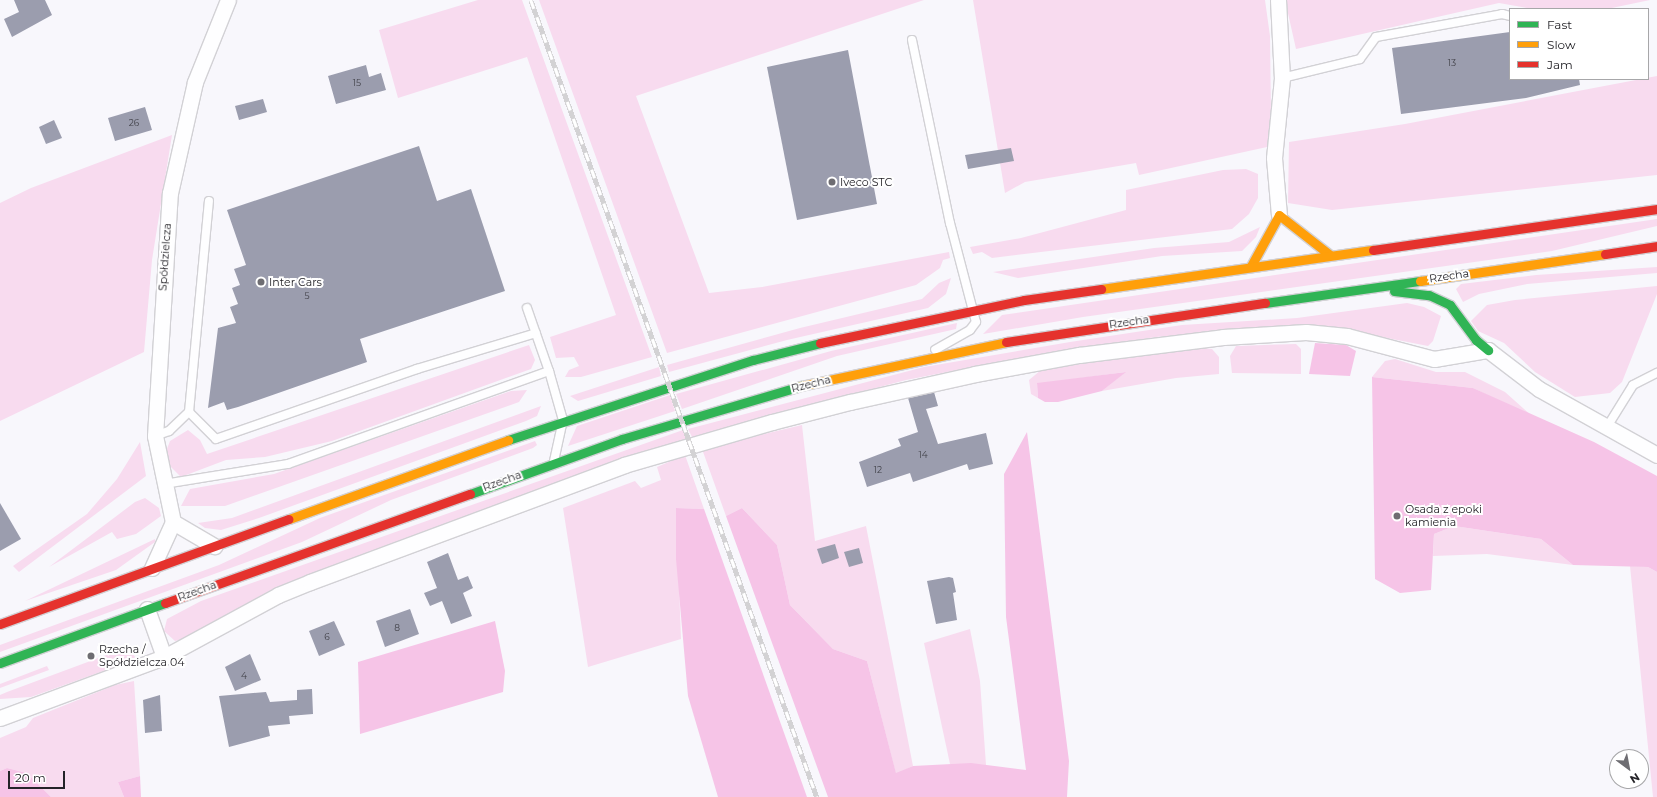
<!DOCTYPE html>
<meta charset="utf-8">
<style>
body{margin:0}
#map{position:relative;width:1657px;height:797px;overflow:hidden;background:#f8f7fc;font-family:Montserrat,sans-serif}
div>[style]{position:absolute}
[style*='--x']{left:calc(var(--x)*1px);top:calc(var(--y)*1px);width:calc(var(--w)*1px);rotate:calc(var(--a)*1deg)}
.green>*{inset:0;background:#f8dbef}
.forest>*{inset:0;background:#f6c4e7}
.building>*{inset:0;background:#9b9dae}
.roads{filter:drop-shadow(1px 0 #d2d1d5) drop-shadow(-1px 0 #d2d1d5) drop-shadow(0 1px #d2d1d5) drop-shadow(0 -1px #d2d1d5)}
.lane>*{height:8px;margin:-4px;padding:0 4px;transform-origin:4px;border-radius:4px;background:#fefeff}
.street>*{height:15px;margin:-7.5px;padding:0 7.5px;transform-origin:7.5px;border-radius:7.5px;background:#fefeff}
.fast>*{height:9px;margin:-4.5px;padding:0 4.5px;transform-origin:4.5px;border-radius:4.5px;background:#30b455}
.slow>*{height:9px;margin:-4.5px;padding:0 4.5px;transform-origin:4.5px;border-radius:4.5px;background:#ff9f0a}
.jam>*{height:9px;margin:-4.5px;padding:0 4.5px;transform-origin:4.5px;border-radius:4.5px;background:#e5322d}
.rail>*{height:4.5px;margin-top:-2.25px;transform-origin:0;background:repeating-linear-gradient(90deg,#fff 0 9px,#d3d2d4 0 18px);box-sizing:border-box;border-block:1px solid #d3d2d4}
.dots>*{width:11px;height:11px;translate:-50% -50%;box-sizing:border-box;border:2px solid #fff;border-radius:50%}
span{translate:-50% -50%;white-space:nowrap;text-align:center;line-height:1.15;-webkit-text-stroke:4px #fff;paint-order:stroke}
.number-label{font-size:9px;color:#42424a}
.number-label span{-webkit-text-stroke-width:0}
.poi-label{font-size:11px;color:#242328}
.left{translate:0 -50%;text-align:left}
.street-label{font-size:11px;color:#242328}
.legend{position:absolute;left:1509px;top:8px;width:140px;height:72px;box-sizing:border-box;background:#fff;border:1px solid #a7a7a9;margin:0;padding:5px 7px;list-style:none;font-size:12px;color:#242328}
.legend li{display:flex;align-items:center;gap:8px;height:20px}
.legend b{width:20px;border:1px solid #a7a7a9}
.north{position:absolute;left:1609px;top:749px;width:40px;height:40px;box-sizing:border-box;background:#fff;border:1px solid #a7a7a9;border-radius:50%;rotate:148deg;font-size:11px;font-weight:700;line-height:16px;text-align:center;color:#242328}
.north::after{content:'';display:block;margin:auto;width:14px;height:18px;background:#6e6d72;clip-path:polygon(50% 0,100% 100%,50% 72%,0 100%)}
.scale{position:absolute;left:8px;top:771px;width:57px;height:18px;box-sizing:border-box;border:2px solid #242328;border-top:0;padding-left:5px;font-size:12px;line-height:14px;white-space:nowrap;color:#242328;-webkit-text-stroke:3px #fff;paint-order:stroke}
</style>
<div id="map">
<div class="green">
<div style="clip-path:polygon(478px 0,522px 0,652px 357px,581px 377px,565px 377px,569px 370px,579px 366px,574px 357px,556px 358px,550px 337px,616px 315px,527px 57px,398px 98px,379px 30px)"></div>
<div style="clip-path:polygon(539px 0,924px 0,636px 96px,709px 293px,762px 287px,949px 252px,950px 258px,943px 260px,940px 268px,916px 285px,667px 353px)"></div>
<div style="clip-path:polygon(973px 0,1265px 0,1270px 36px,1271px 116px,1267px 147px,1139px 175px,1136px 163px,1025px 182px,1005px 193px)"></div>
<div style="clip-path:polygon(1285px 0,1650px 0,1607px 9px,1533px 9px,1499px 3px,1296px 49px)"></div>
<div style="clip-path:polygon(1657px 76px,1657px 175px,1332px 210px,1288px 203px,1289px 142px,1405px 124px)"></div>
<div style="clip-path:polygon(172px 135px,152px 260px,144px 352px,0 421px,0 203px,31px 188px)"></div>
<div style="clip-path:polygon(1246px 169px,1258px 174px,1258px 198px,1249px 214px,1232px 229px,992px 258px,982px 252px,973px 254px,970px 247px,1021px 238px,1126px 210px,1126px 190px,1223px 170px)"></div>
<div style="clip-path:polygon(1657px 219px,1657px 226px,1552px 251px,1083px 317px,983px 334px,1002px 315px)"></div>
<div style="clip-path:polygon(1260px 227px,1256px 237px,1242px 251px,1162px 256px,1018px 278px,993px 272px,1154px 248px,1229px 242px)"></div>
<div style="clip-path:polygon(1657px 267px,1657px 273px,1527px 284px,1479px 294px,1463px 302px,1456px 289px,1461px 284px,1536px 275px)"></div>
<div style="clip-path:polygon(951px 278px,946px 294px,928px 308px,787px 340px,669px 372px,667px 365px,800px 328px,922px 299px,939px 283px)"></div>
<div style="clip-path:polygon(1657px 286px,1657px 294px,1622px 382px,1610px 393px,1575px 397px,1535px 372px,1504px 343px,1478px 331px,1471px 321px,1487px 305px,1515px 300px)"></div>
<div style="clip-path:polygon(1407px 303px,1424px 307px,1441px 316px,1433px 341px,1428px 346px,1326px 326px,1248px 329px,1156px 337px,1019px 358px,906px 380px,692px 437px,688px 429px,924px 367px,1070px 342px,1182px 325px,1297px 318px)"></div>
<div style="clip-path:polygon(957px 323px,956px 329px,837px 356px,682px 409px,676px 394px,831px 351px)"></div>
<div style="clip-path:polygon(1296px 344px,1301px 349px,1301px 374px,1232px 373px,1230px 356px,1236px 346px)"></div>
<div style="clip-path:polygon(529px 345px,535px 360px,531px 369px,332px 441px,265px 457px,226px 460px,181px 477px,170px 466px,165px 454px,170px 441px,188px 430px,200px 440px,207px 454px)"></div>
<div style="clip-path:polygon(1195px 347px,1212px 349px,1219px 357px,1219px 374px,1176px 378px,1102px 391px,1125px 372px,1037px 384px,1038px 398px,1031px 394px,1029px 380px,1041px 370px)"></div>
<div style="clip-path:polygon(1395px 359px,1436px 372px,1465px 372px,1505px 392px,1533px 417px,1473px 388px,1372px 377px,1385px 361px)"></div>
<div style="clip-path:polygon(659px 367px,661px 376px,578px 401px,570px 396px)"></div>
<div style="clip-path:polygon(527px 390px,519px 402px,225px 506px,181px 506px,190px 489px,274px 474px,511px 391px)"></div>
<div style="clip-path:polygon(670px 395px,675px 411px,568px 446px,577px 426px)"></div>
<div style="clip-path:polygon(541px 406px,537px 416px,526px 421px,259px 518px,221px 530px,205px 528px,198px 523px,232px 518px)"></div>
<div style="clip-path:polygon(802px 425px,815px 541px,866px 526px,913px 766px,896px 774px,867px 661px,833px 649px,790px 605px,777px 545px,742px 508px,726px 516px,702px 449px)"></div>
<div style="clip-path:polygon(683px 430px,686px 440px,273px 589px,187px 638px,175px 641px,164px 631px,167px 619px,201px 601px)"></div>
<div style="clip-path:polygon(535px 441px,537px 445px,533px 448px,391px 500px,302px 542px,0 652px,0 645px,219px 565px,320px 518px)"></div>
<div style="clip-path:polygon(140px 442px,146px 476px,19px 572px,13px 566px,87px 514px,117px 479px)"></div>
<div style="clip-path:polygon(685px 455px,704px 509px,676px 508px,681px 639px,588px 667px,563px 508px,635px 481px,641px 488px,661px 480px,657px 467px)"></div>
<div style="clip-path:polygon(145px 498px,159px 508px,161px 516px,136px 534px,117px 539px,112px 532px,49px 567px,135px 502px)"></div>
<div style="clip-path:polygon(1454px 526px,1541px 539px,1573px 565px,1487px 554px,1433px 556px,1434px 534px)"></div>
<div style="clip-path:polygon(155px 539px,155px 542px,116px 570px,25px 601px)"></div>
<div style="clip-path:polygon(1630px 566px,1648px 567px,1657px 572px,1657px 797px,1653px 797px)"></div>
<div style="clip-path:polygon(970px 629px,980px 681px,986px 765px,950px 764px,924px 643px)"></div>
<div style="clip-path:polygon(128px 647px,135px 657px,134px 660px,31px 697px,0 699px,0 695px,7px 692px)"></div>
<div style="clip-path:polygon(47px 666px,49px 670px,0 688px,0 684px)"></div>
<div style="clip-path:polygon(134px 681px,140px 776px,118px 782px,124px 797px,51px 797px,27px 773px,7px 768px,0 771px,0 738px,26px 727px,33px 718px,115px 685px)"></div>
</div>
<div class="forest">
<div style="clip-path:polygon(1315px 343px,1346px 345px,1356px 351px,1350px 376px,1309px 374px)"></div>
<div style="clip-path:polygon(1126px 372px,1102px 391px,1058px 402px,1045px 402px,1038px 398px,1037px 383px)"></div>
<div style="clip-path:polygon(1372px 377px,1473px 388px,1594px 442px,1657px 476px,1657px 572px,1648px 567px,1573px 565px,1541px 539px,1454px 526px,1434px 534px,1431px 590px,1400px 593px,1375px 579px)"></div>
<div style="clip-path:polygon(1027px 432px,1069px 761px,1067px 797px,828px 797px,726px 516px,742px 508px,777px 545px,790px 605px,833px 649px,867px 661px,896px 773px,913px 766px,971px 763px,1026px 770px,1006px 617px,1004px 474px)"></div>
<div style="clip-path:polygon(676px 508px,704px 509px,807px 797px,718px 797px,688px 696px,676px 559px)"></div>
<div style="clip-path:polygon(495px 621px,505px 671px,503px 692px,360px 734px,358px 662px)"></div>
<div style="clip-path:polygon(7px 768px,27px 773px,51px 797px,0 797px,0 771px)"></div>
<div style="clip-path:polygon(140px 776px,141px 797px,124px 797px,118px 782px)"></div>
</div>
<div class="building">
<div style="clip-path:polygon(14px 0,45px 0,52px 15px,12px 37px,4px 19px,19px 12px)"></div>
<div style="clip-path:polygon(1510px 32px,1510px 79px,1579px 79px,1580px 85px,1526px 98px,1401px 114px,1392px 48px)"></div>
<div style="clip-path:polygon(848px 50px,877px 204px,797px 220px,767px 67px)"></div>
<div style="clip-path:polygon(366px 65px,369px 77px,381px 73px,386px 90px,336px 104px,328px 76px)"></div>
<div style="clip-path:polygon(263px 99px,267px 112px,239px 120px,235px 106px)"></div>
<div style="clip-path:polygon(145px 107px,152px 130px,115px 141px,108px 118px)"></div>
<div style="clip-path:polygon(54px 120px,62px 138px,46px 144px,39px 127px)"></div>
<div style="clip-path:polygon(419px 146px,437px 201px,471px 189px,505px 291px,360px 339px,367px 362px,238px 407px,227px 410px,224px 402px,208px 408px,218px 328px,236px 323px,230px 307px,238px 304px,232px 288px,240px 285px,234px 269px,246px 265px,227px 210px)"></div>
<div style="clip-path:polygon(1011px 148px,1014px 161px,968px 169px,965px 155px)"></div>
<div style="clip-path:polygon(934px 392px,938px 406px,926px 409px,938px 444px,986px 433px,993px 464px,969px 470px,967px 464px,913px 482px,910px 473px,867px 487px,859px 462px,901px 446px,898px 439px,918px 432px,908px 398px)"></div>
<div style="clip-path:polygon(0 503px,21px 539px,0 551px)"></div>
<div style="clip-path:polygon(835px 544px,839px 558px,822px 564px,817px 549px)"></div>
<div style="clip-path:polygon(859px 548px,863px 563px,849px 567px,844px 552px)"></div>
<div style="clip-path:polygon(448px 553px,458px 580px,468px 576px,473px 588px,463px 593px,472px 616px,451px 624px,442px 601px,430px 606px,424px 593px,437px 588px,427px 562px)"></div>
<div style="clip-path:polygon(949px 577px,953px 578px,956px 592px,953px 593px,957px 620px,936px 624px,927px 581px)"></div>
<div style="clip-path:polygon(410px 609px,419px 634px,385px 647px,376px 621px)"></div>
<div style="clip-path:polygon(334px 621px,345px 645px,319px 656px,309px 631px)"></div>
<div style="clip-path:polygon(250px 654px,261px 680px,235px 691px,225px 667px)"></div>
<div style="clip-path:polygon(312px 689px,313px 714px,289px 716px,290px 724px,268px 726px,270px 736px,229px 747px,219px 696px,266px 692px,270px 702px,297px 700px,297px 690px)"></div>
<div style="clip-path:polygon(160px 695px,162px 731px,145px 733px,143px 700px)"></div>
</div>
<div class="roads">
<div class="lane">
<div style="--x:912;--y:40;--w:187;--a:78.3"></div>
<div style="--x:950;--y:223;--w:102;--a:75.3"></div>
<div style="--x:976;--y:322;--w:10;--a:127"></div>
<div style="--x:970;--y:330;--w:40;--a:150.3"></div>
<div style="--x:1282;--y:78;--w:80;--a:-13.7"></div>
<div style="--x:1360;--y:59;--w:27;--a:-54"></div>
<div style="--x:1376;--y:37;--w:128;--a:-10.3"></div>
<div style="--x:1502;--y:14;--w:8;--a:14"></div>
<div style="--x:527;--y:308;--w:67;--a:70.8"></div>
<div style="--x:189;--y:412;--w:212;--a:-84.6"></div>
<div style="--x:1607;--y:427;--w:49;--a:-58.2"></div>
<div style="--x:1633;--y:385;--w:27;--a:-27"></div>
<div style="--x:155;--y:436;--w:15;--a:-20"></div>
<div style="--x:169;--y:431;--w:28;--a:-44"></div>
<div style="--x:189;--y:412;--w:38;--a:45"></div>
<div style="--x:216;--y:439;--w:213;--a:-19.2"></div>
<div style="--x:417;--y:369;--w:124;--a:-16.8"></div>
<div style="--x:164;--y:484;--w:126;--a:-9.2"></div>
<div style="--x:288;--y:464;--w:277;--a:-19.6"></div>
<div style="--x:549;--y:371;--w:51;--a:74.1"></div>
<div style="--x:563;--y:420;--w:42;--a:102.4"></div>
</div>
<div class="street">
<div style="--x:1278;--y:0;--w:78;--a:87.1"></div>
<div style="--x:1282;--y:78;--w:80;--a:95.7"></div>
<div style="--x:1274;--y:158;--w:57;--a:85"></div>
<div style="--x:173;--y:522;--w:48;--a:30.3"></div>
<div style="--x:152;--y:568;--w:51;--a:-65.5"></div>
<div style="--x:173;--y:522;--w:88;--a:-101.8"></div>
<div style="--x:155;--y:436;--w:243;--a:-86.5"></div>
<div style="--x:170;--y:193;--w:114;--a:-77.3"></div>
<div style="--x:195;--y:82;--w:88;--a:-68.1"></div>
<div style="--x:147;--y:609;--w:51;--a:70.5"></div>
<div style="--x:0;--y:718;--w:175;--a:-20.4"></div>
<div style="--x:164;--y:657;--w:130;--a:-28.5"></div>
<div style="--x:278;--y:595;--w:35;--a:-22"></div>
<div style="--x:310;--y:582;--w:335;--a:-20.4"></div>
<div style="--x:624;--y:465;--w:154;--a:-16.2"></div>
<div style="--x:772;--y:422;--w:81;--a:-14.4"></div>
<div style="--x:850;--y:402;--w:128;--a:-12.6"></div>
<div style="--x:975;--y:374;--w:106;--a:-10.4"></div>
<div style="--x:1079;--y:355;--w:145;--a:-7.1"></div>
<div style="--x:1223;--y:337;--w:83;--a:-3.4"></div>
<div style="--x:1306;--y:332;--w:41;--a:5.6"></div>
<div style="--x:1347;--y:336;--w:90;--a:14.8"></div>
<div style="--x:1434;--y:359;--w:55;--a:-9.5"></div>
<div style="--x:1488;--y:350;--w:64;--a:37.4"></div>
<div style="--x:1539;--y:389;--w:135;--a:29.2"></div>
</div>
<div class="fast">
<div style="--x:1394;--y:291;--w:35;--a:7"></div>
<div style="--x:1429;--y:295;--w:23;--a:25"></div>
<div style="--x:1450;--y:305;--w:44;--a:53.4"></div>
<div style="--x:1476;--y:340;--w:16;--a:40"></div>
<div style="--x:1265;--y:303;--w:157;--a:-8.1"></div>
<div style="--x:508;--y:440;--w:258;--a:-18.1"></div>
<div style="--x:753;--y:360;--w:69;--a:-14.2"></div>
<div style="--x:470;--y:494;--w:162;--a:-19.9"></div>
<div style="--x:622;--y:439;--w:187;--a:-16.5"></div>
<div style="--x:0;--y:663;--w:176;--a:-20"></div>
</div>
<div class="slow">
<div style="--x:1251;--y:266;--w:58;--a:-61.2"></div>
<div style="--x:1279;--y:215;--w:65;--a:38.1"></div>
<div style="--x:1420;--y:281;--w:187;--a:-8.3"></div>
<div style="--x:1101;--y:289;--w:275;--a:-8.2"></div>
<div style="--x:801;--y:386;--w:210;--a:-12.1"></div>
<div style="--x:289;--y:519;--w:233;--a:-19.8"></div>
</div>
<div class="jam">
<div style="--x:1373;--y:250;--w:287;--a:-8.2"></div>
<div style="--x:1605;--y:254;--w:53;--a:-8.7"></div>
<div style="--x:1006;--y:342;--w:262;--a:-8.6"></div>
<div style="--x:820;--y:343;--w:208;--a:-11.9"></div>
<div style="--x:1024;--y:300;--w:78;--a:-8.1"></div>
<div style="--x:165;--y:603;--w:324;--a:-19.7"></div>
<div style="--x:0;--y:624;--w:307;--a:-20"></div>
</div>
</div>
<div class="rail">
<div style="--x:531;--y:0;--w:847;--a:70.26"></div>
</div>
<div class="dots">
<div style="left:832px;top:182px;background:#6e6d72"></div>
<div style="left:261px;top:282px;background:#6e6d72"></div>
<div style="left:1397px;top:516px;background:#6e6d72"></div>
<div style="left:91px;top:656px;background:#6e6d72"></div>
</div>
<div class="number-label">
<span style="left:1452px;top:63px">13</span>
<span style="left:357px;top:83px">15</span>
<span style="left:134px;top:123px">26</span>
<span style="left:307px;top:296px">5</span>
<span style="left:923px;top:455px">14</span>
<span style="left:878px;top:470px">12</span>
<span style="left:397px;top:628px">8</span>
<span style="left:327px;top:637px">6</span>
<span style="left:244px;top:676px">4</span>
</div>
<div class="poi-label">
<span class="left" style="left:840px;top:182px">Iveco STC</span>
<span class="left" style="left:269px;top:282px">Inter Cars</span>
<span class="left" style="left:1405px;top:516px">Osada z epoki<br>kamienia</span>
<span class="left" style="left:99px;top:656px">Rzecha /<br>Spółdzielcza 04</span>
</div>
<div class="street-label">
<span style="left:165px;top:257px;rotate:-86deg">Spółdzielcza</span>
<span style="left:1449px;top:276px;rotate:-8deg">Rzecha</span>
<span style="left:1129px;top:322px;rotate:-8deg">Rzecha</span>
<span style="left:811px;top:384px;rotate:-14deg">Rzecha</span>
<span style="left:502px;top:481px;rotate:-20deg">Rzecha</span>
<span style="left:197px;top:591px;rotate:-20deg">Rzecha</span>
</div>
<ul class="legend">
<li><b style="height:5px;background:#30b455"></b>Fast</li>
<li><b style="height:5px;background:#ff9f0a"></b>Slow</li>
<li><b style="height:5px;background:#e5322d"></b>Jam</li>
</ul>
<div class="north">N</div>
<div class="scale">20 m</div>
</div>
